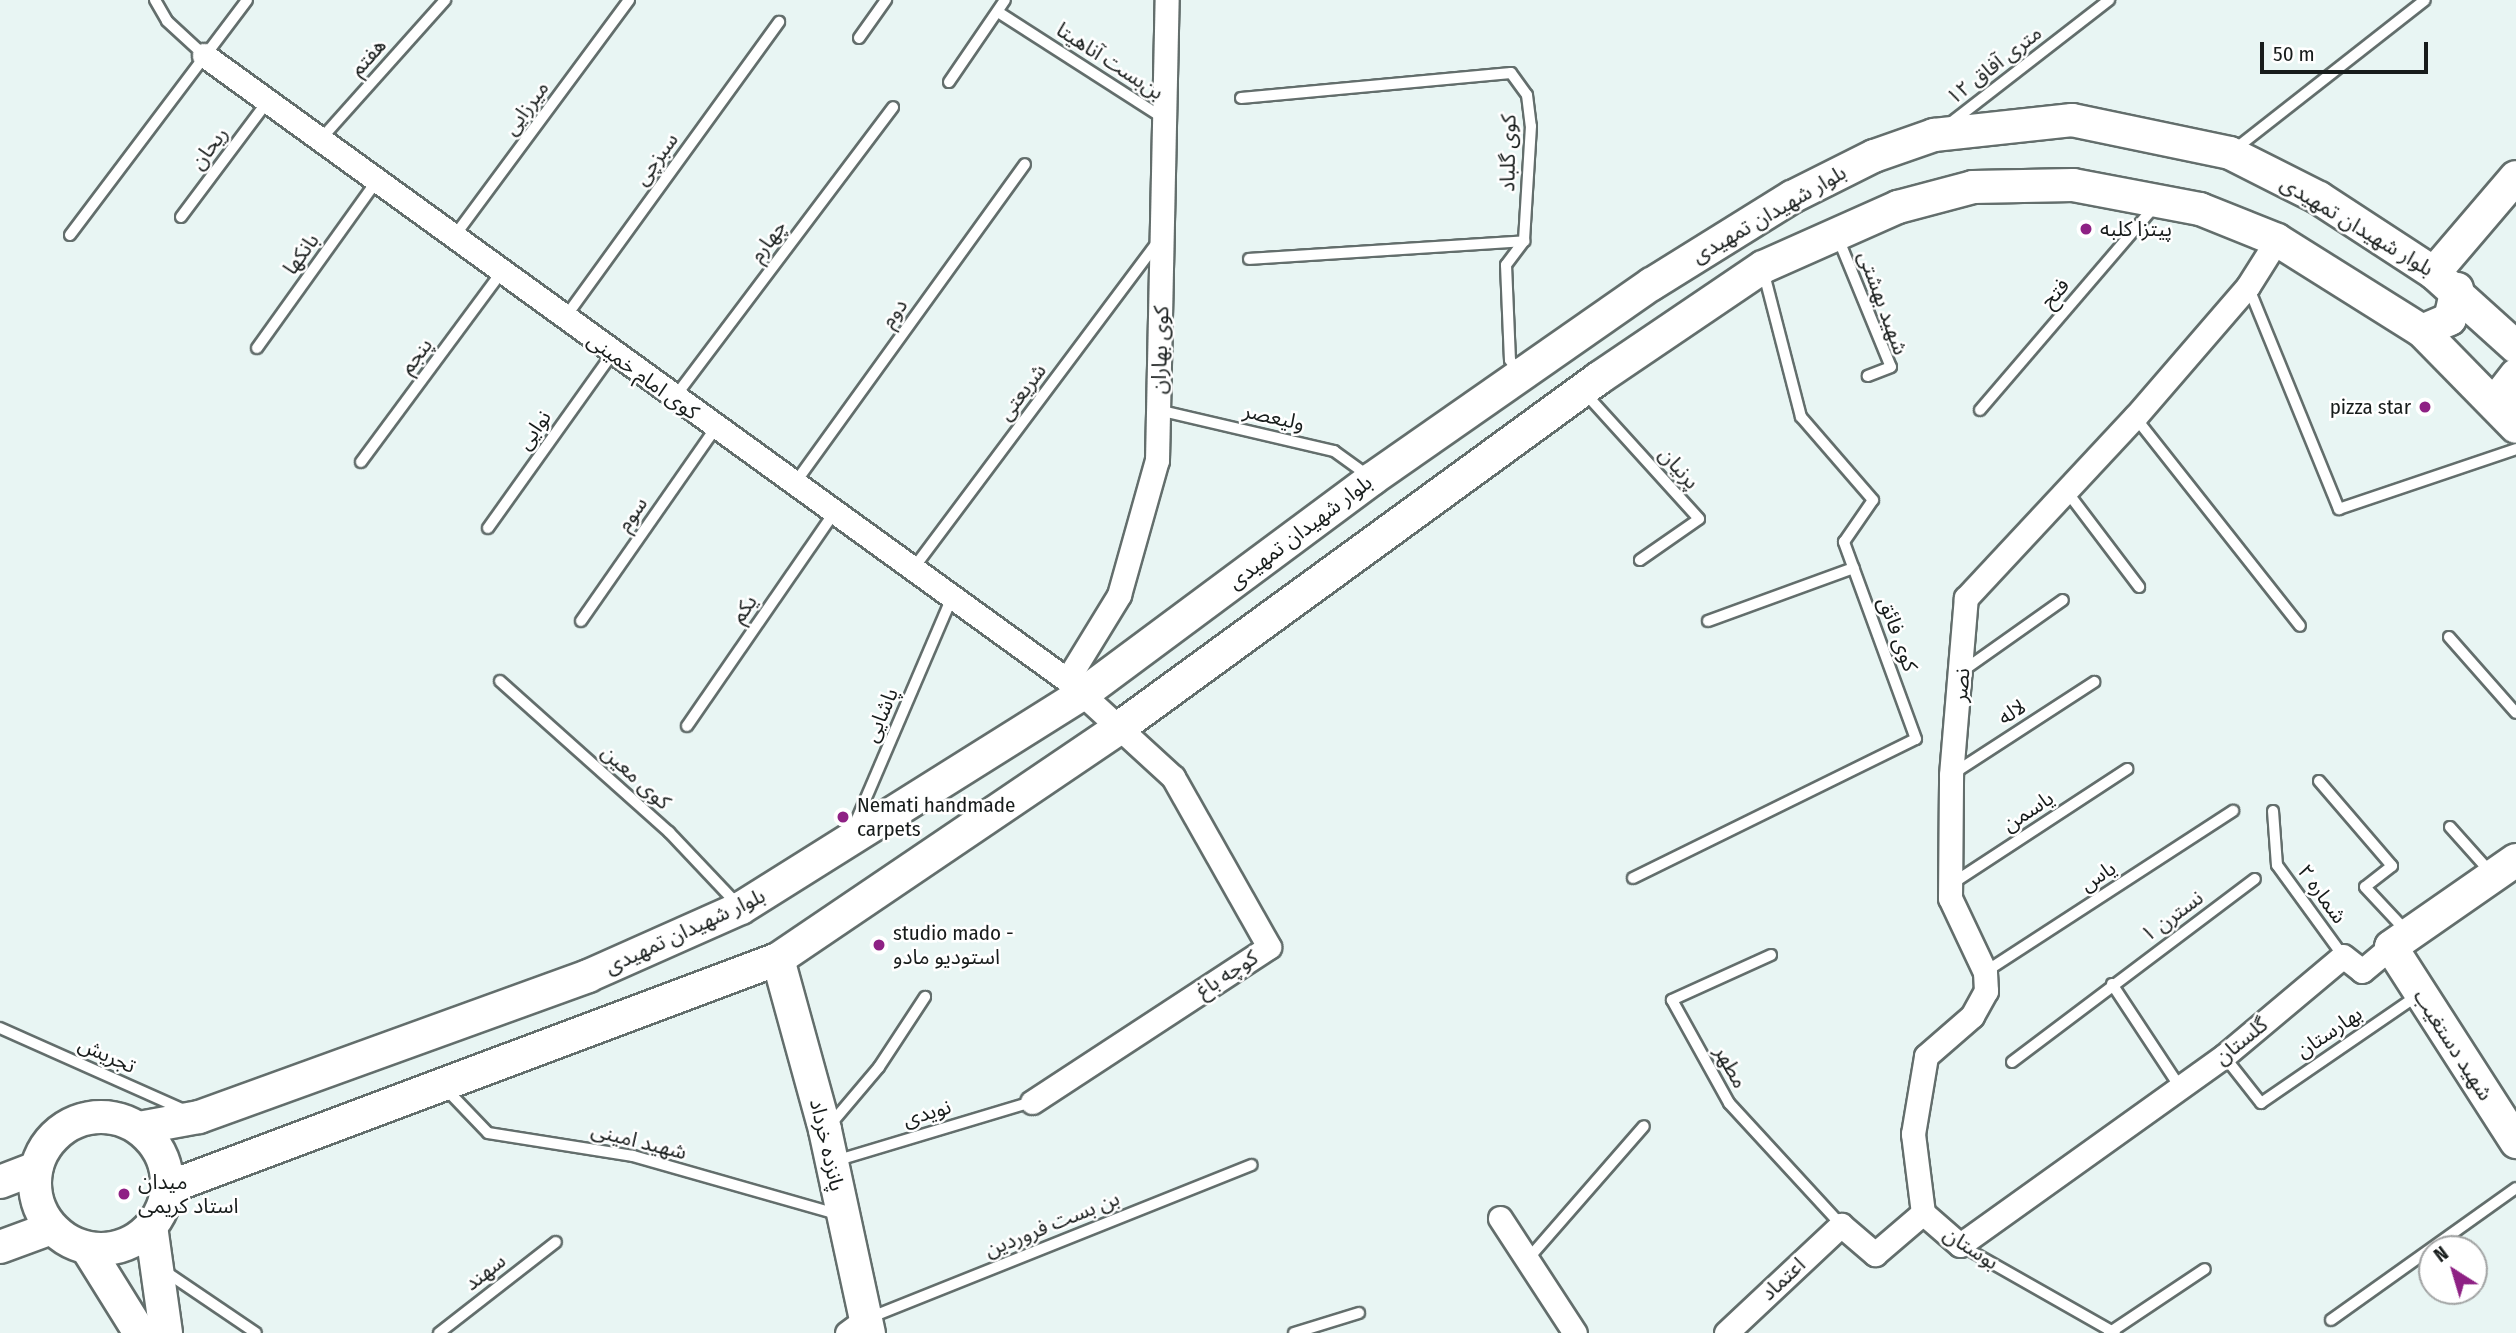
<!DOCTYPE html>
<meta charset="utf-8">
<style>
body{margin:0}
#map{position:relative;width:2516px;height:1333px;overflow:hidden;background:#e8f5f3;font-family:"Fira Sans Condensed","Noto Sans Arabic",sans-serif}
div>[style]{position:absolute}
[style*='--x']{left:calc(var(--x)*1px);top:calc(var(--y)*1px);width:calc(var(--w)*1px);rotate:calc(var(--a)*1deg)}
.roads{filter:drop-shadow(2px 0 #636e6c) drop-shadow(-2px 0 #636e6c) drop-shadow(0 2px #636e6c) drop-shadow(0 -2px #636e6c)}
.lane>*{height:10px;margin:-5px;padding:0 5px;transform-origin:5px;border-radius:5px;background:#fff}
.street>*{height:23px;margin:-11.5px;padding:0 11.5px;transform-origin:11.5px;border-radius:11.5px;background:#fff}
.secondary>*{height:32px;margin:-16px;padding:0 16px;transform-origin:16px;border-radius:16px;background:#fff}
.secondary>.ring{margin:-16px;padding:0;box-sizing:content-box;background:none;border:32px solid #fff;border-radius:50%}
.dots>*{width:19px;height:19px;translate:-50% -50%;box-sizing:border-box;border:4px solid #fff;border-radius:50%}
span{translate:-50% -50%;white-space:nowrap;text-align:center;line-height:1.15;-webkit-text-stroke:5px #fff;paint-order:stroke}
.street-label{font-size:21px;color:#171c1b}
.poi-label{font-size:21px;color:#171c1b}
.left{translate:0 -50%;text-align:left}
.right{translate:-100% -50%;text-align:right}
.north{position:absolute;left:2418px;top:1235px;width:70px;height:70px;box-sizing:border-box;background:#fff;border:2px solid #a2a4a4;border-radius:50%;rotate:323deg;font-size:19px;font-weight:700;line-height:28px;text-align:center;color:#171c1b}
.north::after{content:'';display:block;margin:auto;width:24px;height:32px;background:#8e2184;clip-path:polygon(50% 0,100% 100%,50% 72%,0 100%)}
.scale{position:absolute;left:2260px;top:42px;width:168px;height:32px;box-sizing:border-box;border:4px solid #171c1b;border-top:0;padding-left:9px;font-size:21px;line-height:24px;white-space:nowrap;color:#171c1b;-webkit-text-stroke:5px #fff;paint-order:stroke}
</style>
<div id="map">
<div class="roads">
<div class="lane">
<div style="--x:155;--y:0;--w:24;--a:60"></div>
<div style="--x:167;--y:21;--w:50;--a:42.6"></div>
<div style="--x:998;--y:12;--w:196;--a:32.7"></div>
<div style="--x:859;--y:38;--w:47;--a:-54.6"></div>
<div style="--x:949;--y:82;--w:99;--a:-55.7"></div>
<div style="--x:1241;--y:98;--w:271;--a:-5.3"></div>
<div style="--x:1511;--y:73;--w:27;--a:54"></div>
<div style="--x:1527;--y:95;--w:31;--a:83"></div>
<div style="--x:1531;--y:126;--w:115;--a:93.5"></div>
<div style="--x:1524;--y:241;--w:30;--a:127"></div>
<div style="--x:1506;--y:265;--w:95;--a:87.6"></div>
<div style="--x:1510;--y:360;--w:16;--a:55"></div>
<div style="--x:1948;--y:125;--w:204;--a:-37.8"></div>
<div style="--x:320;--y:140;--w:188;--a:-48.2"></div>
<div style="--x:2235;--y:149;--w:241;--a:-38.1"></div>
<div style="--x:181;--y:217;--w:144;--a:-53.2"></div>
<div style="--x:70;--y:235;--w:294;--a:-53"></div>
<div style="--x:453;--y:238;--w:296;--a:-53.5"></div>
<div style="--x:1838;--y:238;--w:139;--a:67.7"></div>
<div style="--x:1891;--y:367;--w:25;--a:159"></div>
<div style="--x:1249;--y:259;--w:276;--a:-3.7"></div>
<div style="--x:2248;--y:286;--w:241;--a:67.8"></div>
<div style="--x:2339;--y:509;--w:187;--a:-18.7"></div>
<div style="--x:564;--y:319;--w:367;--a:-54.1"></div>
<div style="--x:257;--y:348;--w:204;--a:-54.4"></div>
<div style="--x:1584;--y:392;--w:171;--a:47.8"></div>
<div style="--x:1699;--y:519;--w:72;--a:145.2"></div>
<div style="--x:674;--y:398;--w:364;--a:-53"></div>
<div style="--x:1158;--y:410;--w:181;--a:13.1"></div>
<div style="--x:1334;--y:451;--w:44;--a:35.8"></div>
<div style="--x:1980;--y:410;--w:270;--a:-49.4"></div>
<div style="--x:2135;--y:417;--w:266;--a:51.7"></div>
<div style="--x:361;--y:462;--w:235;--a:-53.5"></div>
<div style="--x:795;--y:483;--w:393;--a:-54.2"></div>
<div style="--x:2065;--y:489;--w:123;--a:52.9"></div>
<div style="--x:488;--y:528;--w:214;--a:-54.5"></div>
<div style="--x:913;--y:569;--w:407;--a:-53.2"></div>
<div style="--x:581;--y:621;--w:234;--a:-55.1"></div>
<div style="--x:1708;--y:621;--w:155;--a:-20"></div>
<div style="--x:2449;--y:637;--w:101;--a:48.6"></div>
<div style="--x:1964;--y:670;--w:121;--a:-35.3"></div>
<div style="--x:500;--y:681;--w:227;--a:41.8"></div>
<div style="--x:669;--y:832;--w:102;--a:46.6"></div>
<div style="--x:687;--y:726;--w:257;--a:-55.4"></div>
<div style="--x:1951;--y:775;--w:171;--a:-33"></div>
<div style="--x:2319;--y:781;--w:112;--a:49.3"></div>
<div style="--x:2392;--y:866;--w:34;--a:142"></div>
<div style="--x:2365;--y:887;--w:63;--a:46.9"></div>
<div style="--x:2273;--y:811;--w:54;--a:85.8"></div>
<div style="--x:2277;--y:865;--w:112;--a:54"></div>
<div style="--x:854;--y:826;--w:246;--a:-66.8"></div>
<div style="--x:2450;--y:827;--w:63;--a:48.2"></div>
<div style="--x:1633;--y:878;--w:315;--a:-26.2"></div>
<div style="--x:1916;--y:739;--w:210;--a:-110.1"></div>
<div style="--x:1844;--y:542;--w:51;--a:-55.4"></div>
<div style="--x:1873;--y:500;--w:110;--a:-130.9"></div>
<div style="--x:1801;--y:417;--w:152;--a:-104.5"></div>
<div style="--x:1950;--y:885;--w:212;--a:-33.2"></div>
<div style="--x:1771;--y:955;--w:109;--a:155.6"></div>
<div style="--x:1672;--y:1000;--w:118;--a:61"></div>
<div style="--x:1729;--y:1103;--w:166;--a:47.4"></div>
<div style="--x:1985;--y:972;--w:296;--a:-33"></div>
<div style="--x:2112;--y:984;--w:123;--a:56.6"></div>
<div style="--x:0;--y:1028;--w:204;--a:24"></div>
<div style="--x:2224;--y:1056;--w:60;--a:51.8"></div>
<div style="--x:2261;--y:1103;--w:191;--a:-34.5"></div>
<div style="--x:2012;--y:1062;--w:304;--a:-37"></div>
<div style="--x:445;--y:1088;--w:62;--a:46.3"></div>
<div style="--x:488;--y:1133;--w:147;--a:9"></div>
<div style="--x:633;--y:1156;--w:215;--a:15.9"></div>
<div style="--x:830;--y:1125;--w:76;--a:-49.8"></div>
<div style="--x:879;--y:1067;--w:84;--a:-56.7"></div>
<div style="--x:835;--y:1161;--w:206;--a:-16.7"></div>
<div style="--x:1960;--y:1245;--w:178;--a:29.6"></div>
<div style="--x:1528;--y:1259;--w:176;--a:-48.9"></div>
<div style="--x:163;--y:1270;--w:112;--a:34.1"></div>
<div style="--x:869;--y:1318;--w:412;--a:-21.8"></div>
<div style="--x:2331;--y:1320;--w:227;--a:-35.5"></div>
<div style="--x:439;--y:1333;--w:148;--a:-37.9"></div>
<div style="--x:1294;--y:1333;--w:68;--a:-17.1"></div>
<div style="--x:2109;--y:1333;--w:115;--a:-33.7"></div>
</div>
<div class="street">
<div style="--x:204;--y:55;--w:1066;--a:35.91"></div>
<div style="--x:1067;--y:680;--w:144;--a:42.5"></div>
<div style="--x:1173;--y:777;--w:195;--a:60.5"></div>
<div style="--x:1269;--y:947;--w:283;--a:146.8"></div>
<div style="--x:1067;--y:680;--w:100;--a:-58.5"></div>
<div style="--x:1119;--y:595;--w:140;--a:-74.3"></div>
<div style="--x:1157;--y:460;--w:460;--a:-88.8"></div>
<div style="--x:1923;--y:1213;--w:80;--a:-97.2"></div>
<div style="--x:1913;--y:1134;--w:79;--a:-80.5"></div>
<div style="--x:1926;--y:1056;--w:61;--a:-41"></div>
<div style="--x:1972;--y:1016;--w:29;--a:-61"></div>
<div style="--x:1986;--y:991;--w:19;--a:-93"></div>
<div style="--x:1985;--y:972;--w:82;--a:-115.3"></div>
<div style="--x:1950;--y:898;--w:123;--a:-89.5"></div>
<div style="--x:1951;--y:775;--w:178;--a:-85.2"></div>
<div style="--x:1966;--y:598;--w:248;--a:-47"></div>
<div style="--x:2135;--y:417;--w:173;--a:-49.2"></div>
<div style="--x:2248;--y:286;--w:54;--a:-57.8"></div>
<div style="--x:1500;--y:1218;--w:137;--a:56.9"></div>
<div style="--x:847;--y:1333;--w:24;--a:-36"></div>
<div style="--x:1726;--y:1333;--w:158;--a:-43.2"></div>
<div style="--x:1841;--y:1225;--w:45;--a:40.5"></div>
<div style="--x:1875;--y:1254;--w:63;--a:-40.5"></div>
<div style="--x:1923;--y:1213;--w:49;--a:40.9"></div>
<div style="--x:1960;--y:1245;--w:325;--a:-35.6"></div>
<div style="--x:2224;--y:1056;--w:155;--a:-40"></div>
<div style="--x:2343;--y:956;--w:24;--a:38"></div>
<div style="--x:2362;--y:971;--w:38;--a:-40"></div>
</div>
<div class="secondary">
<div style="--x:2434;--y:273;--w:126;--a:-49.5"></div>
<div style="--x:2422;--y:331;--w:30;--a:-23"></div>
<div style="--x:2450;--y:319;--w:31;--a:-77"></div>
<div style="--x:2501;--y:410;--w:17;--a:-87"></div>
<div style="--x:2502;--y:393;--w:23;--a:-52"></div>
<div style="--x:2516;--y:860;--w:152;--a:145.2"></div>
<div style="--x:2391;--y:947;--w:232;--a:57.3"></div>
<div style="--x:778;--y:959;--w:177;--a:74.6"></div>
<div style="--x:825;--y:1130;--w:208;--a:77.8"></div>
<div class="ring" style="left:35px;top:1117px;width:100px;height:100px"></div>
<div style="--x:139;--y:1128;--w:61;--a:-10.4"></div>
<div style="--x:199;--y:1117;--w:414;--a:-19.9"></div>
<div style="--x:588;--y:976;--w:167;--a:-24"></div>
<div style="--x:741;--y:908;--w:405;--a:-32.1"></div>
<div style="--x:1084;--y:693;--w:359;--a:-36.6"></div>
<div style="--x:1372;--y:479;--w:341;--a:-34.9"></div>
<div style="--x:1652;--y:284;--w:165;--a:-31.9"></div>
<div style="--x:1792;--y:197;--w:92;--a:-26.6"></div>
<div style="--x:1874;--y:156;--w:64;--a:-19.3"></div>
<div style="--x:1934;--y:135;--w:139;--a:-6.2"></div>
<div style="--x:2072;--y:120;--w:161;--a:11.8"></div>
<div style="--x:2230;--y:153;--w:100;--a:26.8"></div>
<div style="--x:2319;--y:198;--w:137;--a:33.1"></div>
<div style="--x:2434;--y:273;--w:110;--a:42.1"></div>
<div style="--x:0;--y:1182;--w:39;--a:-21"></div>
<div style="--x:167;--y:1188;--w:653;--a:-20.55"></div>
<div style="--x:778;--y:959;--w:417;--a:-34.1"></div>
<div style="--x:1123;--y:725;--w:589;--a:-36.09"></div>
<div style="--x:1599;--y:378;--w:198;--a:-34.1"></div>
<div style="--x:1763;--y:267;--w:148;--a:-24"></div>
<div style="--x:1898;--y:207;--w:78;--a:-14.9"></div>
<div style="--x:1973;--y:187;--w:100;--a:-1.1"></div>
<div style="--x:2073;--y:185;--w:129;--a:10.7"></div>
<div style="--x:2200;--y:209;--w:83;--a:21.9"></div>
<div style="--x:2277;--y:240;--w:171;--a:32.1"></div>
<div style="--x:2422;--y:331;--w:134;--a:45.6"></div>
<div style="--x:151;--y:1226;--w:108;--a:82"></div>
<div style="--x:0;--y:1247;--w:55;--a:-20.1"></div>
<div style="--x:87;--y:1248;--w:100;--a:58.1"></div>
</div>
</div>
<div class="dots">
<div style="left:2086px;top:229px;background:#8e2184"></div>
<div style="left:2425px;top:407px;background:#8e2184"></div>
<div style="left:843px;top:817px;background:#8e2184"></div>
<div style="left:879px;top:945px;background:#8e2184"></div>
<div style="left:124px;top:1194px;background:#8e2184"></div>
</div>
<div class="street-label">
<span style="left:368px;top:57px;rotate:-48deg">هفتم</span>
<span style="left:1110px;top:61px;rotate:33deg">بن‌بست آناهیتا</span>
<span style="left:1994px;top:65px;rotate:-38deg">۱۲ متری آفاق</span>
<span style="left:526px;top:108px;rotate:-54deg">میرزایی</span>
<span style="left:209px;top:148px;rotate:-53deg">ریحان</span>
<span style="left:1508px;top:153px;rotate:-89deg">کوی گلباد</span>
<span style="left:656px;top:159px;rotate:-54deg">سبزچی</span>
<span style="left:1769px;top:214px;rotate:-30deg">بلوار شهیدان تمهیدی</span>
<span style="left:2357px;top:226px;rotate:31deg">بلوار شهیدان تمهیدی</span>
<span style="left:768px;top:241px;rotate:-53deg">چهارم</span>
<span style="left:301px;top:254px;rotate:-54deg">بانکها</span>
<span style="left:2055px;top:293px;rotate:-49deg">فتح</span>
<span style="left:1883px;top:303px;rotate:70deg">شهید بهشتی</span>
<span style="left:894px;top:313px;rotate:-54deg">دوم</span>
<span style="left:1160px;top:350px;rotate:-88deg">کوی بهاران</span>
<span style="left:416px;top:356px;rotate:-53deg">پنجم</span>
<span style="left:643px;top:376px;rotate:36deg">کوی امام خمینی</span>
<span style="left:1022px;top:392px;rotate:-53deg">شریعتی</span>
<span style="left:1274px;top:417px;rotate:13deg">ولیعصر</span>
<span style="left:534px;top:430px;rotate:-55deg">نوایی</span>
<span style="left:1679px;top:468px;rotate:48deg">پرنیان</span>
<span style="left:632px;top:514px;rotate:-55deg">سوم</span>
<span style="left:1300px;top:532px;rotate:-37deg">بلوار شهیدان تمهیدی</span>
<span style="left:744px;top:609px;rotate:-56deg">یکم</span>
<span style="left:1898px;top:634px;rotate:70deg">کوی فائق</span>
<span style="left:1961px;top:685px;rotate:-85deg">نصر</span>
<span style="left:2012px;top:712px;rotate:-33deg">لاله</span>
<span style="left:881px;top:715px;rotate:-67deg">پاشایی</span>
<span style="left:636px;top:777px;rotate:42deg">کوی معین</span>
<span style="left:2028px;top:811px;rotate:-33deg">یاسمن</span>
<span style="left:2098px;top:876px;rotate:-33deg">یاس</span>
<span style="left:2322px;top:894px;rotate:54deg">شماره ۲</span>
<span style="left:2172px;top:916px;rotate:-36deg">نسترن ۱</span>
<span style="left:685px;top:931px;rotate:-25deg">بلوار شهیدان تمهیدی</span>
<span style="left:1227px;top:974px;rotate:-33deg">کوچه باغ</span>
<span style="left:2329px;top:1032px;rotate:-34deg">بهارستان</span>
<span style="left:2241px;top:1041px;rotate:-39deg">گلستان</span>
<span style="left:2453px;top:1045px;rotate:57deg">شهید دستغیب</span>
<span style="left:107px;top:1055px;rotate:24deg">تجریش</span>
<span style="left:1731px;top:1067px;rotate:61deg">مطهر</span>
<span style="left:927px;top:1113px;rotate:-17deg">نویدی</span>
<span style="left:639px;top:1141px;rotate:14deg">شهید امینی</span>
<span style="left:827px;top:1145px;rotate:77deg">پانزده خرداد</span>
<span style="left:1052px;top:1224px;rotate:-22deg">بن بست فروردین</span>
<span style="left:1971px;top:1248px;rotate:33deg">بوستان</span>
<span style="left:485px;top:1272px;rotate:-38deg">سهند</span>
<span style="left:1783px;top:1279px;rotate:-43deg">اعتماد</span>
</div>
<div class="poi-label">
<span class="left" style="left:2100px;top:229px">پیتزا کلبه</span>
<span class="right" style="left:2411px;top:407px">pizza star</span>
<span class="left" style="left:857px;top:817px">Nemati handmade<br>carpets</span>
<span class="left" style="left:893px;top:945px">studio mado -<br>استودیو مادو</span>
<span class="left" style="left:138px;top:1194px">میدان<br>استاد کریمی</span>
</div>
<div class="north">N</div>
<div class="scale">50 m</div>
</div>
